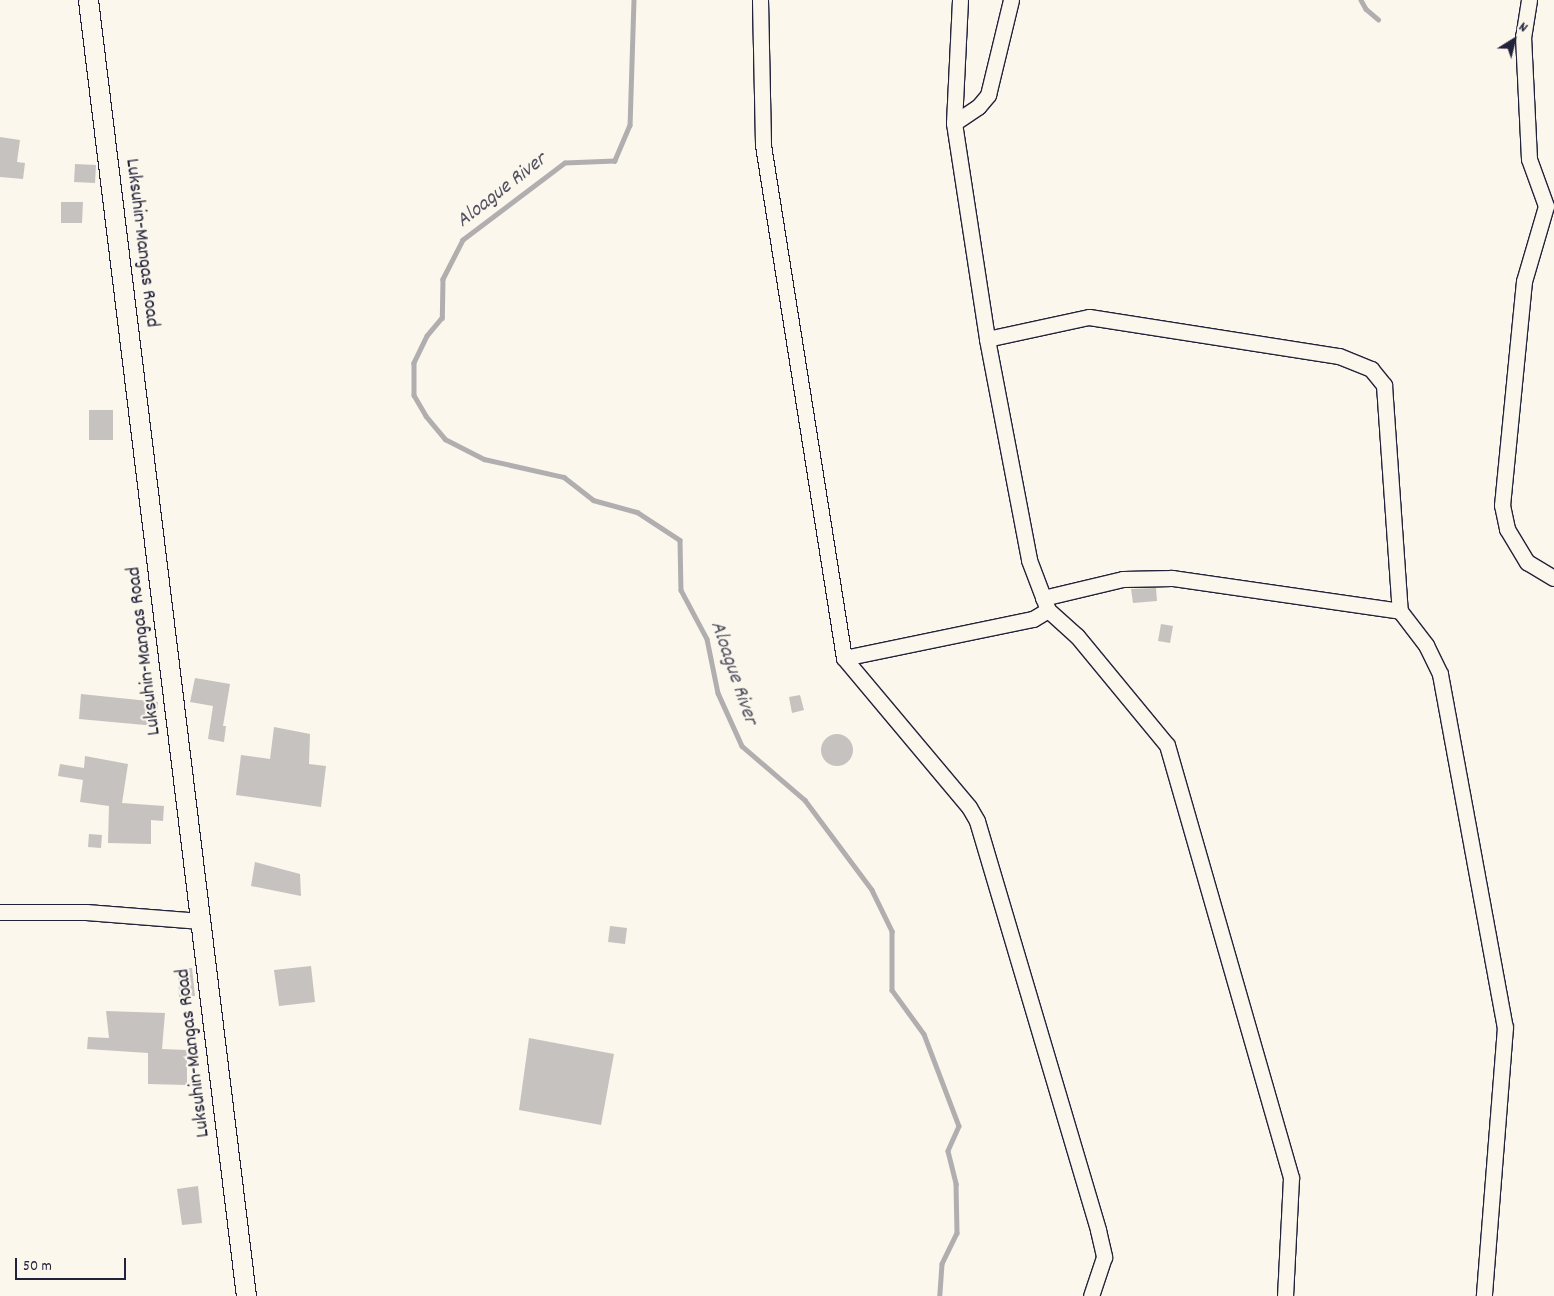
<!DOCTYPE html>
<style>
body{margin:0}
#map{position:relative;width:1554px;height:1296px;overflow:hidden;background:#fbf7ec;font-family:Dekko,sans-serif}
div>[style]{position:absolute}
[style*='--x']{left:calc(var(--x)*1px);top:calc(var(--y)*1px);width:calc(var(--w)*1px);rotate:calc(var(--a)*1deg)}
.stream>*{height:4.5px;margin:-2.25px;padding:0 2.25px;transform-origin:2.25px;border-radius:2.25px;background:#b1aeb0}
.building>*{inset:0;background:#c6c2c0}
.round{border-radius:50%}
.roads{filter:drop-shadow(1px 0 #22223b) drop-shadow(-1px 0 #22223b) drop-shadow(0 1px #22223b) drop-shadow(0 -1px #22223b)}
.minor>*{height:15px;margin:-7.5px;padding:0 7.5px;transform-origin:7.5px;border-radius:7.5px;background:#fbf7ec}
.major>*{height:19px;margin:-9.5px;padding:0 9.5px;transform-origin:9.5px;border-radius:9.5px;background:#fbf7ec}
span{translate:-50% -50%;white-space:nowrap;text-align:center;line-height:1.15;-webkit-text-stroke:4.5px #fbf7ec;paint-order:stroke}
.street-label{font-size:20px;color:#22223b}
.water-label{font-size:21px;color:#545364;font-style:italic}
.north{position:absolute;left:1489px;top:15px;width:50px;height:50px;-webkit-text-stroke:4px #fbf7ec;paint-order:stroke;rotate:36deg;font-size:14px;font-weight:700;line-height:20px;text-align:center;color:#22223b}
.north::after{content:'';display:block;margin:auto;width:18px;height:22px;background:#22223b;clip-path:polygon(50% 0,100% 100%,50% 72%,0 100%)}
.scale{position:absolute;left:15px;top:1258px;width:111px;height:22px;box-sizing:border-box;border:2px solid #22223b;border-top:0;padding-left:6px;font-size:15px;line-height:18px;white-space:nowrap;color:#22223b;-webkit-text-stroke:4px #fbf7ec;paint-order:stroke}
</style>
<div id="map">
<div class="stream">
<div style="--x:634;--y:0;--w:125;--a:91.8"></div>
<div style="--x:630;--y:125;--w:39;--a:113"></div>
<div style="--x:615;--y:161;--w:50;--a:177.7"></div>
<div style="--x:565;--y:163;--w:128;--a:143"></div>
<div style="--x:463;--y:240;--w:44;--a:117.1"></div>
<div style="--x:443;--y:279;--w:39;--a:91"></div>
<div style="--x:442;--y:318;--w:23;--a:130"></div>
<div style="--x:427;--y:336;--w:30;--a:116"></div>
<div style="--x:414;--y:363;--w:32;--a:90"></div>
<div style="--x:414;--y:395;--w:24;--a:60"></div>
<div style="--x:426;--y:416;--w:30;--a:50"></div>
<div style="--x:445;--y:439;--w:44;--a:27.1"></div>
<div style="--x:484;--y:459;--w:82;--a:12.7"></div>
<div style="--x:564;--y:477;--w:37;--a:38"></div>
<div style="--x:593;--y:500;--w:46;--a:15.3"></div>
<div style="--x:637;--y:512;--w:51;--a:33.1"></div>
<div style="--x:680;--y:540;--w:50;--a:88.9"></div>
<div style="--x:681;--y:590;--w:55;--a:62"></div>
<div style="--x:707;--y:639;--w:55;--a:78.5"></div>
<div style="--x:718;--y:693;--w:58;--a:65.6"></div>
<div style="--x:742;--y:746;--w:83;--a:40.6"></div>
<div style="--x:805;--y:800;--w:112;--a:53.3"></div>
<div style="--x:872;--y:890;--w:46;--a:64"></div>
<div style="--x:892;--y:931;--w:59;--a:90"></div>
<div style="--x:892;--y:990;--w:54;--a:54"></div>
<div style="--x:924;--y:1034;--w:98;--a:69.2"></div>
<div style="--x:959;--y:1126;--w:27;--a:114"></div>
<div style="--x:948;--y:1151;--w:34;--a:76"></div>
<div style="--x:956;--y:1184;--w:49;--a:88.8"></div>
<div style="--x:957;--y:1233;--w:34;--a:116"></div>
<div style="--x:942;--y:1264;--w:32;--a:94"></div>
<div style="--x:1361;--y:0;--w:10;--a:61"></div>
<div style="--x:1366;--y:9;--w:16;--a:40"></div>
</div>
<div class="building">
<div style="clip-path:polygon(0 137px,20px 140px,17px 162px,25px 163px,23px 179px,0 177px)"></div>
<div style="clip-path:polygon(75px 164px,96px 165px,95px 183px,74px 182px)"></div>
<div style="clip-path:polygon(61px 202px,83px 202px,82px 223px,61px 223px)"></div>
<div style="clip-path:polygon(89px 410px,113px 410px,113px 440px,89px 440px)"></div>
<div style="clip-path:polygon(1156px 588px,1157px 601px,1133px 603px,1131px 589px)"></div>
<div style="clip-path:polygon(1161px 624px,1173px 626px,1170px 643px,1158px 641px)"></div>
<div style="clip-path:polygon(195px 678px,230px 684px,223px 726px,226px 726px,224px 742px,208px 739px,213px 706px,190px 702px)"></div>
<div style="clip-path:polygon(81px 694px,158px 702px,156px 726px,79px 719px)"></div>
<div style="clip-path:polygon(800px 695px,804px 710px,792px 713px,789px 697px)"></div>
<div style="clip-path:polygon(274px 727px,310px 734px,309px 764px,326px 766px,321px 807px,236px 795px,241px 755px,270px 759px)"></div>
<div class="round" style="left:821px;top:734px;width:32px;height:32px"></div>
<div style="clip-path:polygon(85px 756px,128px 764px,122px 803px,164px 806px,163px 821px,151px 820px,151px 844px,108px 843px,109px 806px,80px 802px,83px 780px,58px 776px,60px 764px,84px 768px)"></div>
<div style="clip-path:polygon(89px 834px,102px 835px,101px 848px,88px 847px)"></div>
<div style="clip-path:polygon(255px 862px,300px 874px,301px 896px,251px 886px)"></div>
<div style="clip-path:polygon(610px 926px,627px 928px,625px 944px,608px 942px)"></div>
<div style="clip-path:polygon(311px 966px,315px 1002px,279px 1006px,274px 970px)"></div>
<div style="clip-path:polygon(178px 968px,192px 968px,195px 996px,179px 997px)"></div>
<div style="clip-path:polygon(106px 1011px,165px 1013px,162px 1049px,187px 1050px,187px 1085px,148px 1084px,148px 1053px,87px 1049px,88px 1037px,109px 1038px)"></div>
<div style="clip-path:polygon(529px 1038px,614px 1054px,601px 1125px,519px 1110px)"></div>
<div style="clip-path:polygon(198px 1186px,202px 1223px,182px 1225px,177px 1189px)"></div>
</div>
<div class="roads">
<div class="minor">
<div style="--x:760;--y:0;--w:145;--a:88.8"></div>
<div style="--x:763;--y:145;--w:519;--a:81.03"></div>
<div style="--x:844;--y:658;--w:194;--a:50"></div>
<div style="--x:969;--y:807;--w:16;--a:60"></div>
<div style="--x:977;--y:821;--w:427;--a:73.5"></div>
<div style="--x:1098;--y:1230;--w:28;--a:77"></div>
<div style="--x:1104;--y:1257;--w:41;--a:108.4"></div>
<div style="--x:960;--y:0;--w:123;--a:92.8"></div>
<div style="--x:954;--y:123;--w:219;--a:81.3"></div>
<div style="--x:987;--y:339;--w:225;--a:79.2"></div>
<div style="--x:1029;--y:560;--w:53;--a:69.2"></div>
<div style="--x:1048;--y:610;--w:39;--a:42"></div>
<div style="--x:1077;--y:636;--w:141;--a:50.5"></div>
<div style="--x:1167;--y:745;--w:450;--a:74"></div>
<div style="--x:1291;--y:1178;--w:118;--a:92.9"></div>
<div style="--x:1529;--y:0;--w:36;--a:99"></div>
<div style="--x:1523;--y:36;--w:123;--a:87.2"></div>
<div style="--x:1529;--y:159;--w:50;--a:70.1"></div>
<div style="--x:1546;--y:206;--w:78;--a:106.3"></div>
<div style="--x:1524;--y:281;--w:225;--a:95.6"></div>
<div style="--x:1502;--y:505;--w:25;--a:78"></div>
<div style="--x:1507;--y:529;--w:39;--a:59"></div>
<div style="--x:1527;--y:562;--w:31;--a:31"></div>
<div style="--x:954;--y:123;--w:29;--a:-34"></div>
<div style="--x:978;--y:107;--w:16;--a:-50"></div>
<div style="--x:988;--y:95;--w:98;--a:-76.4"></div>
<div style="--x:987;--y:339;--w:104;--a:-12.2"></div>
<div style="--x:1089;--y:317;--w:253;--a:8.9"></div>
<div style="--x:1339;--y:356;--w:35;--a:22"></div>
<div style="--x:1371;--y:369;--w:21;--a:51"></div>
<div style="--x:1384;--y:385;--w:227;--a:86"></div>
<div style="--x:1400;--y:611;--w:43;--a:52.6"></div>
<div style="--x:1426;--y:645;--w:32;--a:64"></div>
<div style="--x:1440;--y:674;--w:359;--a:79.6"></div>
<div style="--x:1505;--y:1027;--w:270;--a:94.5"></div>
<div style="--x:1043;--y:598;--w:82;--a:-13.4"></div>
<div style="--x:1123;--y:579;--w:49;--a:-1.2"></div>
<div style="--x:1172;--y:578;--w:230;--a:8.2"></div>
<div style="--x:844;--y:658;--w:193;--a:-11.7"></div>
<div style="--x:1033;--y:619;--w:17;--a:-31"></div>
<div style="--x:0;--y:912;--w:86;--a:0"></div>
<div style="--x:86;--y:912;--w:115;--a:4.5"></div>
</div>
<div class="major">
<div style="--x:88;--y:0;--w:1306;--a:83.05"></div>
</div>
</div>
<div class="street-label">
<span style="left:141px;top:243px;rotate:83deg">Luksuhin-Mangas Road</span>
<span style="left:145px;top:651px;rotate:-97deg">Luksuhin-Mangas Road</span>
<span style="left:194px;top:1053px;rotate:-97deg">Luksuhin-Mangas Road</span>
</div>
<div class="water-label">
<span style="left:502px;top:191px;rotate:-38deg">Aloague River</span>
<span style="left:733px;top:673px;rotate:71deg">Aloague River</span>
</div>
<div class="north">N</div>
<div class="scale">50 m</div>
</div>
